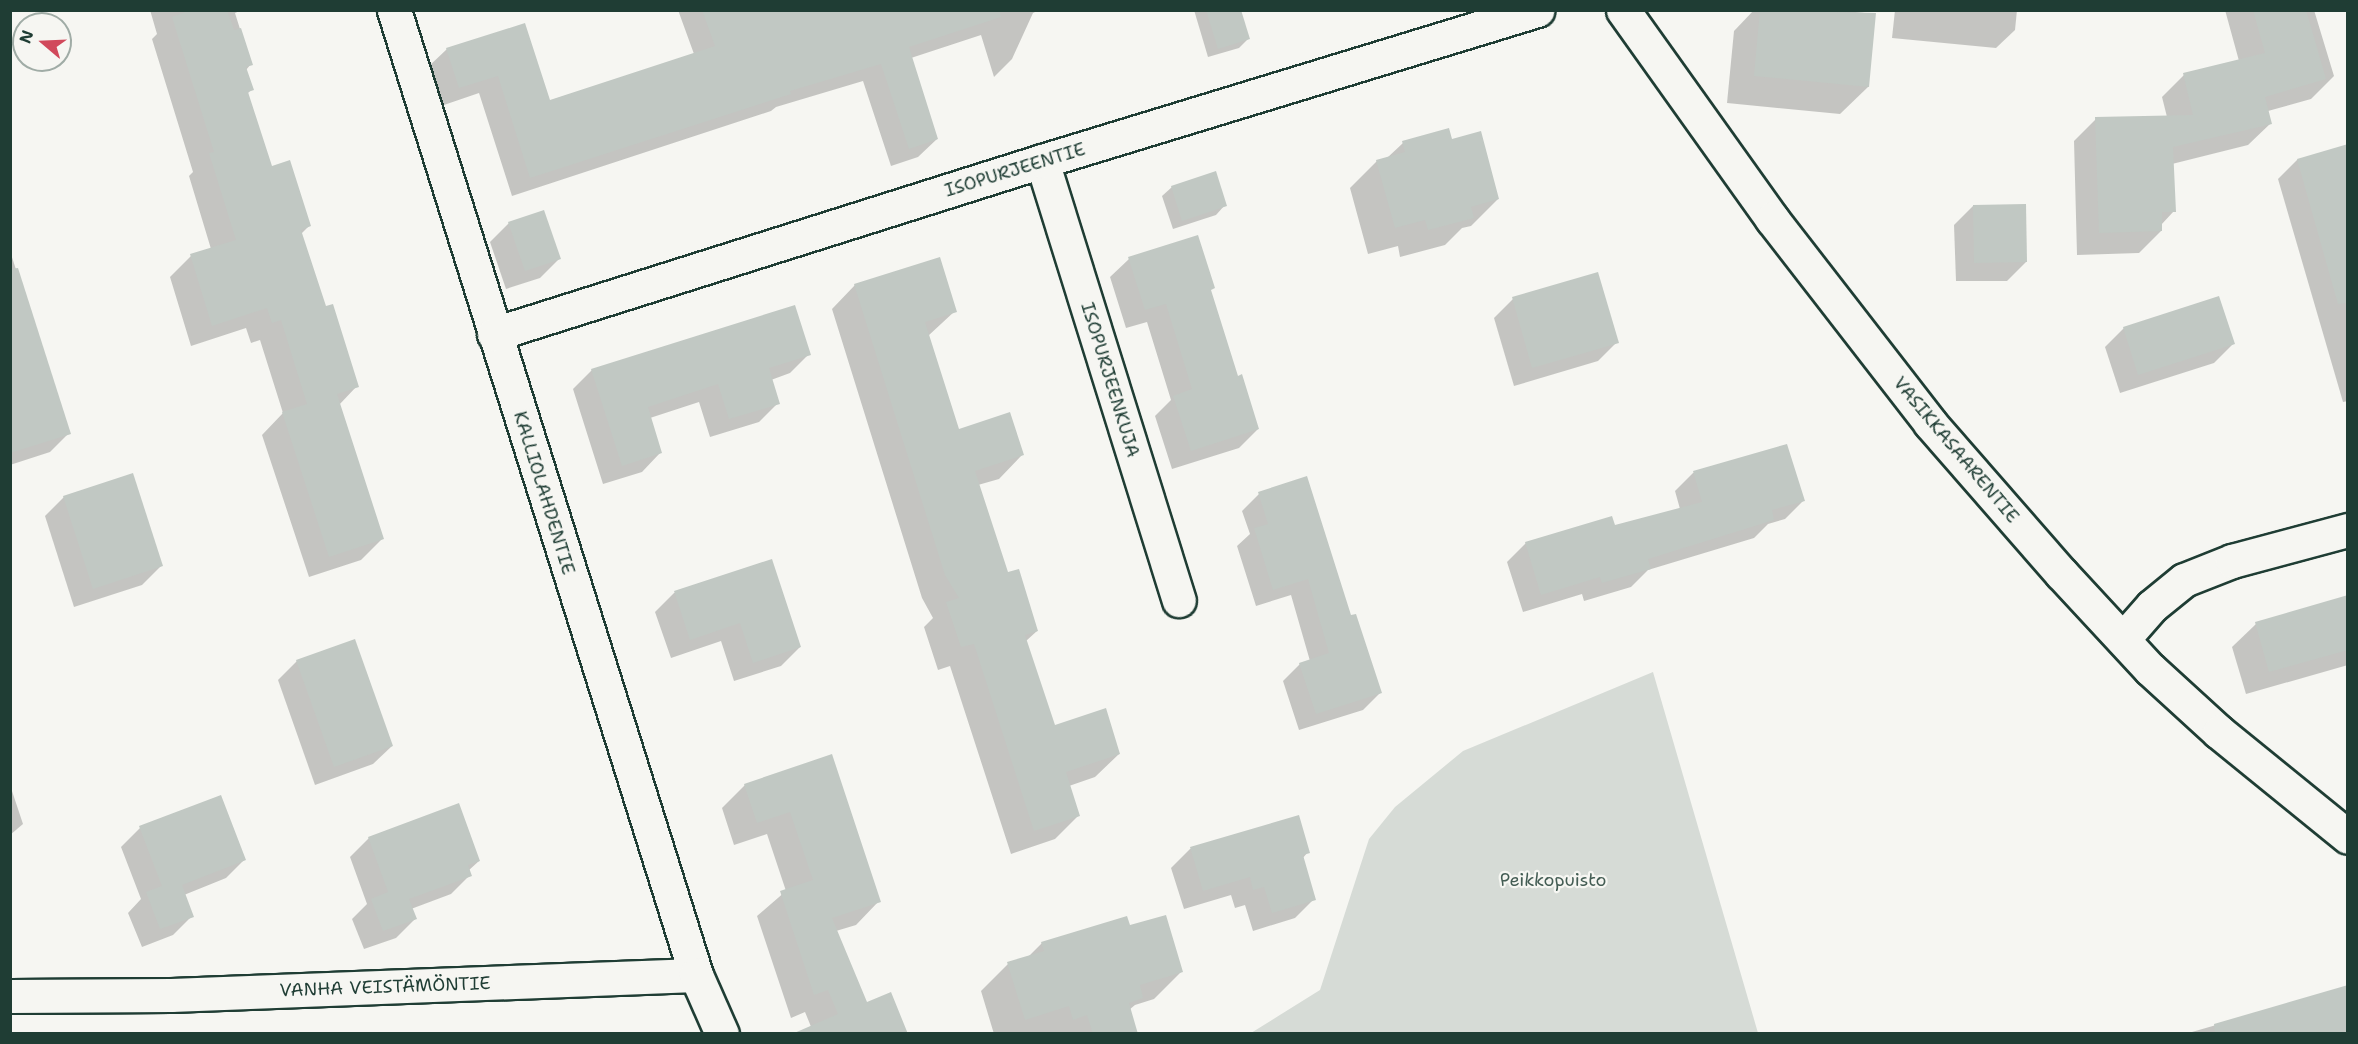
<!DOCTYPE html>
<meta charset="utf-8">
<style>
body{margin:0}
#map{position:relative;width:2358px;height:1044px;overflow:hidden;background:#f6f6f2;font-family:"Shantell Sans",sans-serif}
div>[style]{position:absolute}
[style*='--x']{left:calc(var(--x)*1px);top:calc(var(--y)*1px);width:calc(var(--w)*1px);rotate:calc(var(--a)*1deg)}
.green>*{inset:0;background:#d6dbd6}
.shadow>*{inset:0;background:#0003}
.building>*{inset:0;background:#c1c8c3}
.roads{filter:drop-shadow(2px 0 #1f3d34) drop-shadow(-2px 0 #1f3d34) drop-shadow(0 2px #1f3d34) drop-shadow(0 -2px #1f3d34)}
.minor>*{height:33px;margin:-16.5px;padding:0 16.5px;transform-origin:16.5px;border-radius:16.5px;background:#f6f6f2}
span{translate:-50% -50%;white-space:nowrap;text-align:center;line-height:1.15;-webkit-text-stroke:4.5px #f6f6f2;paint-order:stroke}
.street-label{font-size:18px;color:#1f3d34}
.park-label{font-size:18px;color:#445d54}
.frame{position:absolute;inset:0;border:12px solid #1f3d34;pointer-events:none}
.north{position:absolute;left:12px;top:12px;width:60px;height:60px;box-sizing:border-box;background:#f6f6f2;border:2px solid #a0aca6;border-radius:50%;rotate:289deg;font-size:16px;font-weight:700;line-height:24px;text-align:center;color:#1f3d34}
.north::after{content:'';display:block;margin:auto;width:21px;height:27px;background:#d1495b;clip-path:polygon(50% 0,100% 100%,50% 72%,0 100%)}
</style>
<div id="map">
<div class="green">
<div style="clip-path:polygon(1653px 672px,1758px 1033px,1251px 1033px,1320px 990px,1369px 839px,1395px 807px,1463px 751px)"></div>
</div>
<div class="shadow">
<div style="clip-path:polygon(150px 10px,242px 10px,235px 13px,251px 64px,246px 70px,252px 89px,247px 94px,271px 168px,309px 226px,301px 234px,325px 308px,357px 386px,339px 405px,382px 539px,361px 560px,309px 577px,262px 435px,283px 413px,260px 340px,251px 343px,246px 328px,191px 346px,170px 277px,191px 256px,211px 249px,189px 176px,193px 172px,152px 39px,157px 34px)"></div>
<div style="clip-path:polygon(678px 10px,1039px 10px,1033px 13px,1012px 59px,994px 77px,981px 35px,911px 58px,937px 139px,918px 157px,891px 166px,863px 81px,776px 107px,771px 111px,512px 196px,479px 93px,441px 106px,428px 67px,447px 49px,549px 101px,694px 54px)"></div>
<div style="clip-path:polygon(1194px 10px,1239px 10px,1249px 38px,1239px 48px,1208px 57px)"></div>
<div style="clip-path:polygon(1754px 10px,1837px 10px,1874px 14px,1868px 87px,1840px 114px,1727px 103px,1734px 31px)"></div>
<div style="clip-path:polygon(1895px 10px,2017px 10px,2015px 30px,1996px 48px,1892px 38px)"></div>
<div style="clip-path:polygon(2225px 10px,2314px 10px,2334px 76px,2311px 99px,2268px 111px,2271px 123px,2248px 145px,2172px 164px,2174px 211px,2161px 225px,2161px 231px,2139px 253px,2077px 255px,2074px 141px,2096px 119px,2167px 117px,2162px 97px,2184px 75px,2239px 61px)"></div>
<div style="clip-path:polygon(1451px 141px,1498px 199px,1471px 226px,1462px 228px,1445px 245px,1400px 257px,1398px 246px,1368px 254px,1350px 188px,1377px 161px,1387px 158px,1403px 143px)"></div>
<div style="clip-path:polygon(2348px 146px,2348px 401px,2343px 402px,2278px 179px,2297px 160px)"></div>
<div style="clip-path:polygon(1172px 187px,1225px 205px,1216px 215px,1173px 229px,1162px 196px)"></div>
<div style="clip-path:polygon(1973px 206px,2026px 262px,2007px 281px,1956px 281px,1954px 225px)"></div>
<div style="clip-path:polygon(509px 223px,559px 259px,540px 278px,506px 289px,490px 242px)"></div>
<div style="clip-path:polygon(10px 251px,69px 433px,50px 452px,10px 465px)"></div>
<div style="clip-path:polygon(1129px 259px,1210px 291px,1237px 378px,1258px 429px,1239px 448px,1172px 469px,1155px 416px,1171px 400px,1147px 322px,1126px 328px,1110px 277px)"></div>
<div style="clip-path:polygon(855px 285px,955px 311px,928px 336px,958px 430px,1022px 455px,999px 479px,978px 485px,1007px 574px,1037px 631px,1026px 641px,1054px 727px,1119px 754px,1095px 777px,1069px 786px,1079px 815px,1055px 839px,1011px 854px,950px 666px,938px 670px,924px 627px,933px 618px,922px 598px,832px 309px)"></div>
<div style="clip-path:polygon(1513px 299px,1617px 342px,1598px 361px,1514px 386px,1494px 318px)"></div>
<div style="clip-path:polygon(2124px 328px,2233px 344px,2214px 363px,2120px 393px,2105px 347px)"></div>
<div style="clip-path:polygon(809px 354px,790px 373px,771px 380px,778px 403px,759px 422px,710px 437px,699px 402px,650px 418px,660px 453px,642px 472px,603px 484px,573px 389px,592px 370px)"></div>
<div style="clip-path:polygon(1786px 445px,1803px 501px,1785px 519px,1768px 524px,1754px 538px,1648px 570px,1631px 587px,1584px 601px,1582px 594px,1523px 612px,1507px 562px,1526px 543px,1614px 526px,1680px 509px,1675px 491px,1693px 473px)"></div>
<div style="clip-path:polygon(1259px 494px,1350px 617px,1380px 693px,1363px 710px,1299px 730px,1283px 681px,1300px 664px,1310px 661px,1291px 595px,1256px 606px,1237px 546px,1250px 534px,1242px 511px)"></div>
<div style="clip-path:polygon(64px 497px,161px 566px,142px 585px,74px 607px,45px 516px)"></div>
<div style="clip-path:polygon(771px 561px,800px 647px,781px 666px,734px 681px,721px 641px,671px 658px,655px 612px,674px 593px)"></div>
<div style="clip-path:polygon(2348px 597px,2348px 665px,2246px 694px,2232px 647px,2256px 624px)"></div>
<div style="clip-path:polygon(297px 661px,392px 746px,373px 764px,315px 785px,278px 680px)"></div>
<div style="clip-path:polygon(831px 756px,879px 901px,856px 925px,836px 931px,866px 1004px,814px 1034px,805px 1012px,791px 1018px,757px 916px,786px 891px,767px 834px,734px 845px,722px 808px,745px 785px)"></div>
<div style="clip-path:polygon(10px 785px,23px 824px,10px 835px)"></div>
<div style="clip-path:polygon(1298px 817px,1308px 852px,1302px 859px,1314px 899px,1295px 918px,1253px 931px,1245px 905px,1235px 908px,1231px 895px,1184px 909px,1171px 868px,1190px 849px)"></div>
<div style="clip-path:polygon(140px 828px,245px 859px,226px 878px,184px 895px,192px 916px,173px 935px,142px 947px,128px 913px,141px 899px,121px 847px)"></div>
<div style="clip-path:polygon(369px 838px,479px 861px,468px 871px,470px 875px,451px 894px,411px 909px,415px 919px,396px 938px,364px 949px,352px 919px,367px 904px,350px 857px)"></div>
<div style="clip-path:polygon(1129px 927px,1181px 972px,1154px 999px,1135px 1005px,1129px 1010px,1136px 1034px,994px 1034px,981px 991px,1008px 964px,1027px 958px,1042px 943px)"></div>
<div style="clip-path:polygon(2348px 987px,2348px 1034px,2185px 1034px)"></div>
</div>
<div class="building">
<div style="clip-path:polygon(191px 10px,227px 10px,234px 30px,241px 28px,253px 65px,246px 67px,254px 90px,248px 92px,272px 166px,290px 160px,311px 226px,301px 230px,326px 306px,333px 304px,359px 387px,337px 394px,384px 539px,329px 557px,282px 412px,307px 404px,281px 320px,272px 323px,267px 308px,212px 326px,190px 254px,236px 240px,209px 153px,214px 152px,172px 17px)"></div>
<div style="clip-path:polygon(702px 10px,999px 10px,1001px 17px,909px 47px,938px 139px,909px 149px,881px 64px,790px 91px,791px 94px,530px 178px,498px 76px,459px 88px,446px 48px,525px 23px,550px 100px,715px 46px)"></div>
<div style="clip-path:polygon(1206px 10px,1241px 10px,1250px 39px,1218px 49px)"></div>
<div style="clip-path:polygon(1760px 10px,1876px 13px,1869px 87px,1754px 76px)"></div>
<div style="clip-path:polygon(2253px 10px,2306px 10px,2326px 79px,2265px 97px,2272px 124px,2173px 147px,2176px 212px,2162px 212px,2162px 231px,2099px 233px,2095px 117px,2193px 115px,2183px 73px,2265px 53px)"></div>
<div style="clip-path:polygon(1449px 128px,1452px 139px,1481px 131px,1499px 199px,1471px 207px,1474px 218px,1428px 230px,1425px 220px,1395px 228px,1376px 160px,1405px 152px,1402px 141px)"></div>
<div style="clip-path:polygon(2348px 144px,2348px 303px,2338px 304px,2297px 159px)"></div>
<div style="clip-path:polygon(1216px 171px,1227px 206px,1182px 221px,1171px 186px)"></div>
<div style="clip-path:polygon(2026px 204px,2027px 262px,1974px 263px,1973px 205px)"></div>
<div style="clip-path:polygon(544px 210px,561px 259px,525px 271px,508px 222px)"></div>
<div style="clip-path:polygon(1198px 235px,1215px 288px,1211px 290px,1238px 376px,1242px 374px,1259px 429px,1191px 451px,1173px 396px,1192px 389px,1166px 304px,1145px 310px,1128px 257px)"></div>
<div style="clip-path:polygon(940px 257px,957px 312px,925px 322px,959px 429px,1010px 412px,1024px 455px,975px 471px,1008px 572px,1019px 569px,1038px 631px,1025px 635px,1055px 725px,1106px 708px,1120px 754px,1066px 772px,1080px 816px,1034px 831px,974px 644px,961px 647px,946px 602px,959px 598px,945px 575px,854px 284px)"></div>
<div style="clip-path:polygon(18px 268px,71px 434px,10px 453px,10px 269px)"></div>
<div style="clip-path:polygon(1598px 272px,1619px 343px,1532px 368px,1512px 297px)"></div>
<div style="clip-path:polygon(2219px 296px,2235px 344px,2138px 375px,2123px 327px)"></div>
<div style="clip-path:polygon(795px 305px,811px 355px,769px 368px,780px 404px,729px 419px,718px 384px,648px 407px,662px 453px,622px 466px,591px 369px)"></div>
<div style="clip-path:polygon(1787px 444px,1805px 501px,1772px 510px,1774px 520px,1648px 559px,1651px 569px,1602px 583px,1600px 577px,1541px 595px,1525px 542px,1612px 516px,1615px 525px,1702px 502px,1693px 471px)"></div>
<div style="clip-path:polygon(133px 473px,163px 566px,93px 589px,63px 496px)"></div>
<div style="clip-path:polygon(1307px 476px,1351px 615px,1356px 614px,1382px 693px,1316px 714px,1299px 663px,1329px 653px,1308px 579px,1273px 590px,1254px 528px,1268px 524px,1258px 492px)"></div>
<div style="clip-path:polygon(772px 559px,801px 647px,753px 663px,740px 623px,690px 640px,674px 591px)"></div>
<div style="clip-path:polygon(2348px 595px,2348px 650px,2269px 672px,2255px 622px)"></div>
<div style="clip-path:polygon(355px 639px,393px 746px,334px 767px,296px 660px)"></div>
<div style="clip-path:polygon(832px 754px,881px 902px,832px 918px,867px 1002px,891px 992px,908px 1034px,792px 1034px,838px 1014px,828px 990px,814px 995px,780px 891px,813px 880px,790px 812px,757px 823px,744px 784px)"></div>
<div style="clip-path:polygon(221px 795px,246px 860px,182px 885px,194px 917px,160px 929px,146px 892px,162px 886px,139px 826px)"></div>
<div style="clip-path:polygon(459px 803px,480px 861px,468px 865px,472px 876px,409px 899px,417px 919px,383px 931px,371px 899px,388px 892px,368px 837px)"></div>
<div style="clip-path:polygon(1299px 815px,1310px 853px,1303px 855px,1316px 900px,1272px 913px,1264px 887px,1253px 890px,1250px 877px,1203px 891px,1190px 847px)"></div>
<div style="clip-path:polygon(1166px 915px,1183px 972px,1140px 985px,1143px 998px,1129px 1003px,1138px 1034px,1093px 1034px,1087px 1015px,1073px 1020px,1069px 1006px,1025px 1020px,1007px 962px,1044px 951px,1041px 942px,1127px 916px,1130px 925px)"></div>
<div style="clip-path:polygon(2348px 985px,2348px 1034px,2215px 1034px,2214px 1024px)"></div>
</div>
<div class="roads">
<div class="minor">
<div style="--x:394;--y:10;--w:1011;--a:72.62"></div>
<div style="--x:1623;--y:10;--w:257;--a:54.5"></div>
<div style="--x:1772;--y:219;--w:258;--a:52.2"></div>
<div style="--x:1930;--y:423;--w:199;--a:48.9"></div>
<div style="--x:2061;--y:573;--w:131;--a:47.2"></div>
<div style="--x:2150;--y:669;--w:93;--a:42.4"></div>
<div style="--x:2219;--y:732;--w:166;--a:39.1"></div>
<div style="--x:1042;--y:161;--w:460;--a:72.7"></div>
<div style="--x:494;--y:334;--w:575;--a:-17.52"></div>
<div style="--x:1042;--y:161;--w:518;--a:-16.96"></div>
<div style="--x:2123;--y:639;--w:44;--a:-48.7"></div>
<div style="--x:2152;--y:606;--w:41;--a:-39.1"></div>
<div style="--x:2184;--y:580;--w:52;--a:-21.6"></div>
<div style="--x:2232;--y:561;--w:120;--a:-15"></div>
<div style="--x:10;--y:996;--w:161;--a:-0.4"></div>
<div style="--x:171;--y:995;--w:525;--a:-2.18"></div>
<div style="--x:696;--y:975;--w:64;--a:66.2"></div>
</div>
</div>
<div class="street-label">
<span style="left:1015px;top:170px;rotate:-17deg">ISOPURJEENTIE</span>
<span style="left:1110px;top:380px;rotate:73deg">ISOPURJEENKUJA</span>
<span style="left:1956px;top:450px;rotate:50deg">VASIKKASAARENTIE</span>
<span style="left:544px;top:493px;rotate:73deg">KALLIOLAHDENTIE</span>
<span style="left:385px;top:987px;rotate:-2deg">VANHA VEISTÄMÖNTIE</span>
</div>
<div class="park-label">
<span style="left:1553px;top:880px">Peikkopuisto</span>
</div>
<div class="frame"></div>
<div class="north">N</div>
</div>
